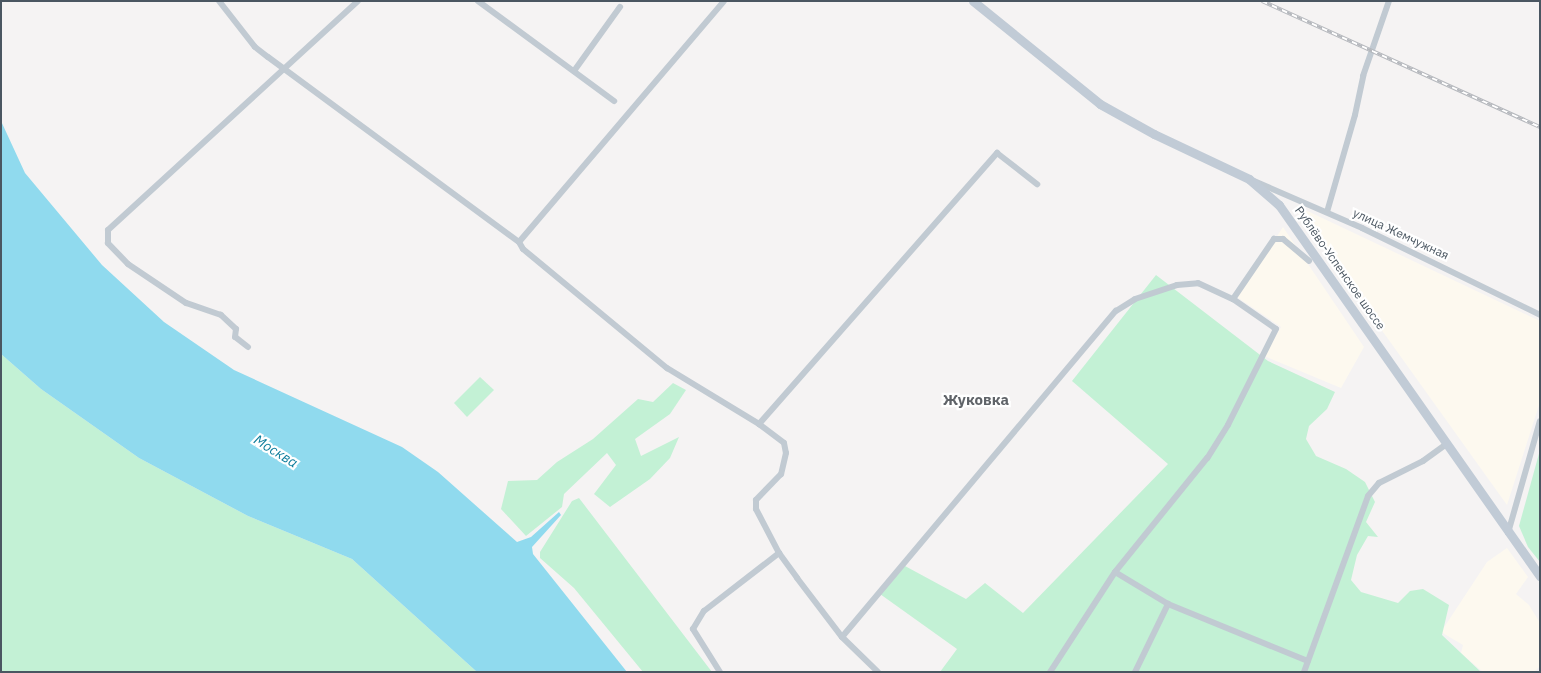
<!DOCTYPE html>
<meta charset="utf-8">
<style>
body{margin:0}
#map{position:relative;width:1541px;height:673px;overflow:hidden;background:#f5f3f3;font-family:"IBM Plex Sans",sans-serif}
div>[style]{position:absolute}
[style*='--x']{left:calc(var(--x)*1px);top:calc(var(--y)*1px);width:calc(var(--w)*1px);rotate:calc(var(--a)*1deg)}
.commercial>*{inset:0;background:#fdf9ef}
.green>*{inset:0;background:#c3f1d5}
.water>*{inset:0;background:#90daee}
.minor>*{height:6px;margin:-3px;padding:0 3px;transform-origin:3px;border-radius:3px;background:#c1cad2}
.secondary>*{height:9px;margin:-4.5px;padding:0 4.5px;transform-origin:4.5px;border-radius:4.5px;background:#c1cbd6}
.rail>*{height:4px;margin-top:-2px;transform-origin:0;background:repeating-linear-gradient(90deg,#fff 0 5.5px,#b5b8bd 0 11px);box-sizing:border-box;border-block:1px solid #b5b8bd}
span{translate:-50% -50%;white-space:nowrap;text-align:center;line-height:1.15;-webkit-text-stroke:4.5px #fff;paint-order:stroke}
.street-label{font-size:12px;color:#4a5661}
.water-label{font-size:14px;color:#0c7c9b;font-style:italic}
.quarter-label{font-size:15px;color:#5f6368;font-weight:700}
.frame{position:absolute;inset:0;border:2px solid #4a5661;pointer-events:none}
</style>
<div id="map">
<div class="commercial">
<div style="clip-path:polygon(1299px 207px,1540px 321px,1540px 402px,1507px 505px,1295px 209px)"></div>
<div style="clip-path:polygon(1283px 227px,1364px 347px,1341px 388px,1264px 356px,1281px 327px,1237px 297px)"></div>
<div style="clip-path:polygon(1507px 548px,1528px 577px,1516px 594px,1529px 605px,1540px 623px,1540px 666px,1534px 672px,1483px 672px,1461px 653px,1463px 645px,1441px 632px,1487px 562px)"></div>
</div>
<div class="green">
<div style="clip-path:polygon(1156px 275px,1268px 361px,1335px 392px,1327px 409px,1309px 426px,1306px 439px,1316px 456px,1346px 469px,1365px 482px,1375px 502px,1366px 522px,1378px 537px,1368px 536px,1357px 555px,1351px 580px,1361px 592px,1398px 603px,1410px 591px,1423px 589px,1449px 605px,1442px 635px,1481px 672px,940px 672px,957px 649px,880px 594px,905px 566px,966px 599px,985px 583px,1023px 613px,1168px 464px,1072px 381px)"></div>
<div style="clip-path:polygon(1px 354px,41px 389px,139px 458px,248px 516px,352px 559px,477px 672px,1px 672px)"></div>
<div style="clip-path:polygon(480px 377px,494px 390px,467px 417px,454px 403px)"></div>
<div style="clip-path:polygon(673px 383px,686px 390px,670px 414px,635px 439px,641px 456px,679px 437px,670px 458px,650px 479px,610px 507px,594px 494px,616px 465px,607px 453px,564px 494px,562px 507px,526px 536px,501px 509px,508px 481px,537px 480px,557px 462px,593px 439px,638px 399px,653px 402px)"></div>
<div style="clip-path:polygon(1540px 450px,1540px 562px,1528px 547px,1519px 526px)"></div>
<div style="clip-path:polygon(579px 498px,712px 672px,643px 672px,574px 588px,540px 558px,540px 552px,572px 501px)"></div>
</div>
<div class="water">
<div style="clip-path:polygon(1px 121px,25px 173px,102px 265px,164px 322px,234px 370px,402px 447px,438px 472px,517px 542px,531px 537px,559px 512px,561px 515px,532px 547px,533px 554px,627px 672px,477px 672px,352px 559px,248px 516px,139px 458px,41px 389px,1px 354px)"></div>
</div>
<div class="minor">
<div style="--x:219;--y:1;--w:58;--a:52"></div>
<div style="--x:255;--y:47;--w:16;--a:38"></div>
<div style="--x:268;--y:57;--w:312;--a:36.4"></div>
<div style="--x:519;--y:242;--w:8;--a:60"></div>
<div style="--x:523;--y:249;--w:187;--a:39.6"></div>
<div style="--x:667;--y:368;--w:108;--a:31.3"></div>
<div style="--x:759;--y:424;--w:31;--a:37"></div>
<div style="--x:784;--y:443;--w:10;--a:79"></div>
<div style="--x:786;--y:453;--w:22;--a:103"></div>
<div style="--x:781;--y:474;--w:36;--a:134"></div>
<div style="--x:756;--y:500;--w:9;--a:90"></div>
<div style="--x:756;--y:509;--w:50;--a:62.4"></div>
<div style="--x:779;--y:553;--w:31;--a:54"></div>
<div style="--x:797;--y:578;--w:74;--a:52.7"></div>
<div style="--x:842;--y:637;--w:50;--a:44.2"></div>
<div style="--x:478;--y:1;--w:169;--a:36.3"></div>
<div style="--x:574;--y:71;--w:79;--a:-54.3"></div>
<div style="--x:1254;--y:181;--w:118;--a:23.5"></div>
<div style="--x:1362;--y:228;--w:198;--a:26"></div>
<div style="--x:1327;--y:212;--w:101;--a:-73.9"></div>
<div style="--x:1355;--y:115;--w:40;--a:-78"></div>
<div style="--x:1363;--y:76;--w:79;--a:-70.9"></div>
<div style="--x:519;--y:242;--w:316;--a:-49.6"></div>
<div style="--x:1233;--y:299;--w:73;--a:-55.7"></div>
<div style="--x:1274;--y:239;--w:9;--a:0"></div>
<div style="--x:1283;--y:239;--w:34;--a:40"></div>
<div style="--x:248;--y:347;--w:16;--a:-142"></div>
<div style="--x:235;--y:337;--w:8;--a:-83"></div>
<div style="--x:236;--y:329;--w:21;--a:-137"></div>
<div style="--x:221;--y:315;--w:37;--a:-161"></div>
<div style="--x:186;--y:303;--w:70;--a:-146.1"></div>
<div style="--x:128;--y:264;--w:29;--a:-134"></div>
<div style="--x:108;--y:243;--w:13;--a:-90"></div>
<div style="--x:108;--y:230;--w:339;--a:-42.5"></div>
<div style="--x:759;--y:424;--w:361;--a:-48.7"></div>
<div style="--x:997;--y:153;--w:51;--a:37.8"></div>
<div style="--x:1508;--y:533;--w:116;--a:-74.1"></div>
<div style="--x:1115;--y:572;--w:62;--a:31.1"></div>
<div style="--x:842;--y:637;--w:426;--a:-50"></div>
<div style="--x:1116;--y:311;--w:22;--a:-32"></div>
<div style="--x:1135;--y:299;--w:44;--a:-18.4"></div>
<div style="--x:1177;--y:285;--w:21;--a:-5"></div>
<div style="--x:1198;--y:283;--w:38;--a:25"></div>
<div style="--x:1233;--y:299;--w:52;--a:34.9"></div>
<div style="--x:1276;--y:329;--w:107;--a:116.6"></div>
<div style="--x:1228;--y:425;--w:39;--a:122"></div>
<div style="--x:1207;--y:458;--w:146;--a:128.9"></div>
<div style="--x:1115;--y:572;--w:119;--a:123"></div>
<div style="--x:720;--y:672;--w:51;--a:-122.1"></div>
<div style="--x:693;--y:629;--w:21;--a:-59"></div>
<div style="--x:704;--y:611;--w:95;--a:-37.7"></div>
<div style="--x:1135;--y:672;--w:76;--a:-64.1"></div>
<div style="--x:1168;--y:604;--w:151;--a:22.2"></div>
<div style="--x:1304;--y:672;--w:187;--a:-70"></div>
<div style="--x:1368;--y:496;--w:17;--a:-50"></div>
<div style="--x:1379;--y:483;--w:49;--a:-26.6"></div>
<div style="--x:1423;--y:461;--w:29;--a:-36"></div>
</div>
<div class="secondary">
<div style="--x:973;--y:1;--w:164;--a:39"></div>
<div style="--x:1100;--y:104;--w:62;--a:29.1"></div>
<div style="--x:1154;--y:134;--w:105;--a:25.3"></div>
<div style="--x:1249;--y:179;--w:40;--a:41"></div>
<div style="--x:1279;--y:205;--w:454;--a:54.9"></div>
</div>
<div class="rail">
<div style="--x:1262;--y:1;--w:305;--a:24.4"></div>
</div>
<div class="street-label">
<span style="left:1401px;top:234px;rotate:25deg">улица Жемчужная</span>
<span style="left:1340px;top:268px;rotate:55deg">Рублёво-Успенское шоссе</span>
</div>
<div class="water-label">
<span style="left:276px;top:451px;rotate:32deg">Москва</span>
</div>
<div class="quarter-label">
<span style="left:976px;top:400px">Жуковка</span>
</div>
<div class="frame"></div>
</div>
